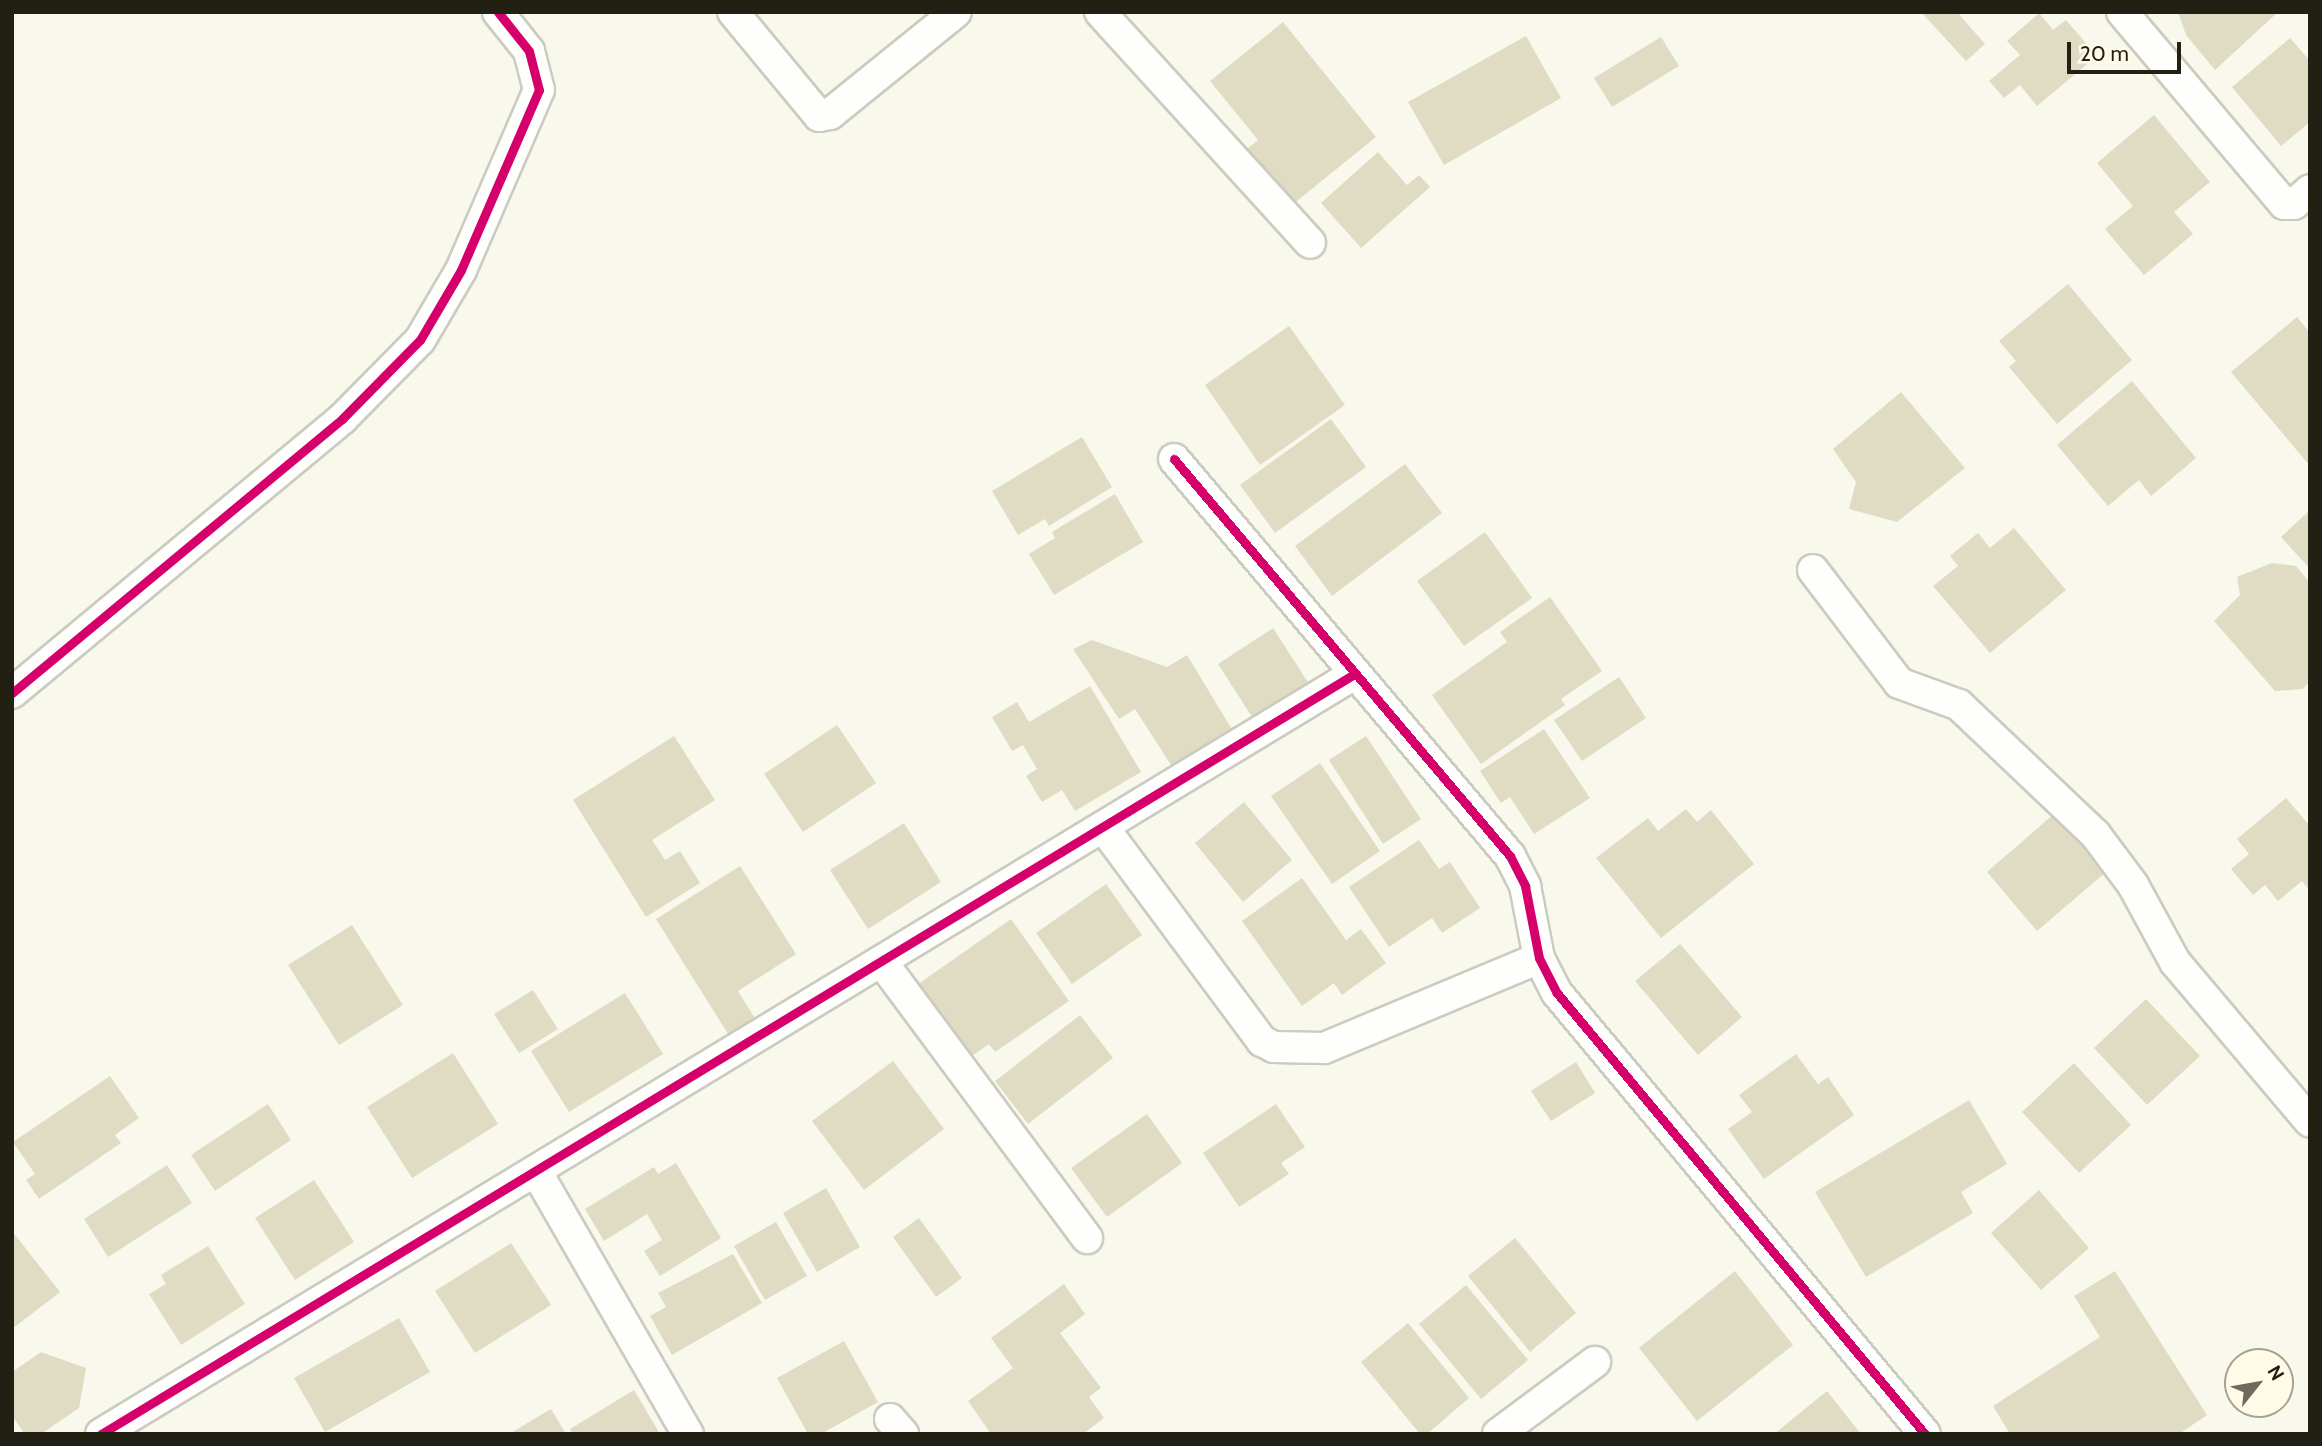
<!DOCTYPE html>
<style>
body{margin:0}
#map{position:relative;width:2322px;height:1446px;overflow:hidden;background:#f9f8ed;font-family:Cabin,sans-serif}
div>[style]{position:absolute}
[style*='--x']{left:calc(var(--x)*1px);top:calc(var(--y)*1px);width:calc(var(--w)*1px);rotate:calc(var(--a)*1deg)}
.building>*{inset:0;background:#e0dbc3}
.roads{filter:drop-shadow(2px 0 #cccbbf) drop-shadow(-2px 0 #cccbbf) drop-shadow(0 2px #cccbbf) drop-shadow(0 -2px #cccbbf)}
.street>*{height:30px;margin:-15px;padding:0 15px;transform-origin:15px;border-radius:15px;background:#fefefc}
.cycleway>*{height:9px;margin:-4.5px;padding:0 4.5px;transform-origin:4.5px;border-radius:4.5px;background:#d6006c}
span{translate:-50% -50%;white-space:nowrap;text-align:center;line-height:1.15;-webkit-text-stroke:7px #fffbe7;paint-order:stroke}
.frame{position:absolute;inset:0;border:14px solid #221f13;pointer-events:none}
.north{position:absolute;left:2224px;top:1348px;width:70px;height:70px;box-sizing:border-box;background:#fffbe7;border:2px solid #a7a392;border-radius:50%;rotate:59deg;font-size:19px;font-weight:700;line-height:28px;text-align:center;color:#221f13}
.north::after{content:'';display:block;margin:auto;width:24px;height:32px;background:#6d6b5f;clip-path:polygon(50% 0,100% 100%,50% 72%,0 100%)}
.scale{position:absolute;left:2067px;top:42px;width:114px;height:32px;box-sizing:border-box;border:4px solid #221f13;border-top:0;padding-left:9px;font-size:21px;line-height:24px;white-space:nowrap;color:#221f13;-webkit-text-stroke:5px #fffbe7;paint-order:stroke}
</style>
<div id="map">
<div class="building">
<div style="clip-path:polygon(1921px 12px,1957px 12px,1985px 44px,1966px 61px)"></div>
<div style="clip-path:polygon(2178px 12px,2278px 12px,2215px 70px,2186px 35px)"></div>
<div style="clip-path:polygon(2039px 13px,2053px 30px,2066px 20px,2097px 56px,2037px 106px,2020px 85px,2004px 98px,1989px 81px,2020px 55px,2007px 41px)"></div>
<div style="clip-path:polygon(1283px 22px,1376px 137px,1292px 205px,1247px 149px,1258px 140px,1210px 81px)"></div>
<div style="clip-path:polygon(1526px 36px,1561px 98px,1444px 165px,1408px 102px)"></div>
<div style="clip-path:polygon(1661px 37px,1679px 66px,1612px 107px,1594px 78px)"></div>
<div style="clip-path:polygon(2290px 38px,2310px 61px,2310px 122px,2281px 146px,2232px 87px)"></div>
<div style="clip-path:polygon(2154px 115px,2210px 182px,2174px 212px,2193px 234px,2144px 275px,2105px 229px,2133px 206px,2097px 163px)"></div>
<div style="clip-path:polygon(1378px 152px,1407px 185px,1419px 175px,1430px 187px,1361px 248px,1321px 203px)"></div>
<div style="clip-path:polygon(2068px 284px,2132px 360px,2057px 424px,2009px 367px,2016px 361px,1999px 341px)"></div>
<div style="clip-path:polygon(2297px 317px,2310px 333px,2310px 466px,2231px 372px)"></div>
<div style="clip-path:polygon(1289px 326px,1345px 405px,1260px 465px,1205px 385px)"></div>
<div style="clip-path:polygon(2132px 381px,2196px 458px,2151px 496px,2139px 480px,2108px 506px,2057px 445px)"></div>
<div style="clip-path:polygon(1901px 392px,1965px 468px,1897px 522px,1849px 509px,1856px 482px,1833px 449px)"></div>
<div style="clip-path:polygon(1331px 419px,1366px 467px,1275px 533px,1240px 485px)"></div>
<div style="clip-path:polygon(1082px 437px,1112px 487px,1049px 526px,1045px 519px,1018px 535px,992px 491px)"></div>
<div style="clip-path:polygon(1405px 464px,1442px 513px,1332px 596px,1295px 546px)"></div>
<div style="clip-path:polygon(1115px 494px,1143px 542px,1054px 595px,1029px 554px,1055px 538px,1052px 532px)"></div>
<div style="clip-path:polygon(2310px 510px,2310px 569px,2281px 537px)"></div>
<div style="clip-path:polygon(2014px 528px,2066px 590px,1990px 653px,1933px 586px,1958px 566px,1950px 556px,1978px 533px,1990px 548px)"></div>
<div style="clip-path:polygon(1485px 532px,1532px 598px,1464px 646px,1417px 581px)"></div>
<div style="clip-path:polygon(2272px 563px,2296px 566px,2310px 583px,2310px 681px,2303px 689px,2275px 691px,2214px 621px,2240px 595px,2237px 577px)"></div>
<div style="clip-path:polygon(1550px 597px,1602px 671px,1561px 699px,1565px 705px,1481px 764px,1432px 695px,1507px 642px,1500px 632px)"></div>
<div style="clip-path:polygon(1273px 628px,1311px 687px,1256px 723px,1218px 664px)"></div>
<div style="clip-path:polygon(1092px 640px,1167px 667px,1187px 655px,1233px 731px,1173px 768px,1135px 709px,1119px 719px,1073px 649px)"></div>
<div style="clip-path:polygon(1619px 677px,1646px 718px,1582px 761px,1554px 720px)"></div>
<div style="clip-path:polygon(1090px 686px,1141px 772px,1075px 811px,1062px 790px,1042px 802px,1026px 776px,1037px 769px,1023px 745px,1012px 751px,992px 717px,1017px 702px,1029px 722px)"></div>
<div style="clip-path:polygon(837px 725px,876px 783px,803px 832px,764px 774px)"></div>
<div style="clip-path:polygon(1544px 729px,1590px 798px,1534px 834px,1510px 797px,1501px 803px,1480px 771px)"></div>
<div style="clip-path:polygon(674px 736px,715px 800px,652px 840px,665px 860px,680px 851px,700px 883px,646px 917px,573px 800px)"></div>
<div style="clip-path:polygon(1366px 736px,1421px 819px,1383px 844px,1329px 760px)"></div>
<div style="clip-path:polygon(1320px 763px,1380px 851px,1332px 884px,1271px 796px)"></div>
<div style="clip-path:polygon(2286px 798px,2310px 826px,2310px 891px,2302px 881px,2278px 901px,2265px 885px,2253px 895px,2231px 869px,2249px 854px,2237px 839px)"></div>
<div style="clip-path:polygon(1244px 802px,1292px 860px,1243px 902px,1195px 843px)"></div>
<div style="clip-path:polygon(1686px 809px,1697px 822px,1711px 810px,1754px 864px,1661px 938px,1596px 858px,1648px 818px,1658px 831px)"></div>
<div style="clip-path:polygon(2055px 813px,2106px 872px,2037px 931px,1987px 872px)"></div>
<div style="clip-path:polygon(904px 823px,941px 882px,868px 929px,830px 870px)"></div>
<div style="clip-path:polygon(1419px 840px,1439px 869px,1450px 862px,1480px 908px,1442px 933px,1432px 918px,1389px 947px,1349px 887px)"></div>
<div style="clip-path:polygon(740px 866px,796px 954px,738px 991px,756px 1020px,730px 1037px,656px 919px)"></div>
<div style="clip-path:polygon(1302px 878px,1346px 940px,1361px 929px,1386px 963px,1342px 995px,1334px 983px,1302px 1006px,1242px 921px)"></div>
<div style="clip-path:polygon(1106px 884px,1142px 935px,1072px 984px,1036px 933px)"></div>
<div style="clip-path:polygon(1011px 919px,1069px 1001px,995px 1052px,989px 1044px,966px 1060px,914px 987px)"></div>
<div style="clip-path:polygon(352px 925px,403px 1005px,339px 1045px,288px 965px)"></div>
<div style="clip-path:polygon(1680px 944px,1742px 1017px,1698px 1055px,1635px 981px)"></div>
<div style="clip-path:polygon(533px 990px,558px 1029px,519px 1053px,494px 1014px)"></div>
<div style="clip-path:polygon(625px 993px,663px 1054px,569px 1112px,531px 1051px)"></div>
<div style="clip-path:polygon(2146px 999px,2200px 1056px,2147px 1105px,2094px 1048px)"></div>
<div style="clip-path:polygon(1080px 1015px,1113px 1058px,1028px 1124px,995px 1081px)"></div>
<div style="clip-path:polygon(453px 1053px,498px 1124px,412px 1178px,367px 1107px)"></div>
<div style="clip-path:polygon(1796px 1054px,1818px 1084px,1828px 1077px,1854px 1115px,1764px 1179px,1728px 1129px,1752px 1112px,1739px 1095px)"></div>
<div style="clip-path:polygon(893px 1061px,944px 1129px,864px 1190px,812px 1121px)"></div>
<div style="clip-path:polygon(1576px 1062px,1595px 1093px,1551px 1121px,1531px 1091px)"></div>
<div style="clip-path:polygon(2074px 1063px,2131px 1125px,2079px 1173px,2022px 1112px)"></div>
<div style="clip-path:polygon(110px 1076px,139px 1118px,115px 1135px,121px 1143px,39px 1199px,26px 1180px,35px 1174px,13px 1142px)"></div>
<div style="clip-path:polygon(1969px 1100px,2007px 1164px,1961px 1192px,1973px 1213px,1866px 1277px,1815px 1192px)"></div>
<div style="clip-path:polygon(268px 1104px,291px 1140px,215px 1191px,191px 1155px)"></div>
<div style="clip-path:polygon(1276px 1104px,1305px 1147px,1281px 1163px,1289px 1174px,1239px 1207px,1203px 1153px)"></div>
<div style="clip-path:polygon(1147px 1114px,1182px 1163px,1107px 1217px,1071px 1168px)"></div>
<div style="clip-path:polygon(676px 1163px,721px 1238px,660px 1276px,644px 1251px,662px 1240px,647px 1214px,604px 1241px,585px 1209px,654px 1167px,658px 1174px)"></div>
<div style="clip-path:polygon(167px 1165px,192px 1203px,108px 1257px,84px 1219px)"></div>
<div style="clip-path:polygon(314px 1180px,354px 1242px,295px 1280px,255px 1218px)"></div>
<div style="clip-path:polygon(826px 1188px,860px 1247px,817px 1272px,783px 1213px)"></div>
<div style="clip-path:polygon(2039px 1190px,2089px 1248px,2041px 1290px,1991px 1233px)"></div>
<div style="clip-path:polygon(919px 1218px,962px 1278px,936px 1297px,893px 1237px)"></div>
<div style="clip-path:polygon(776px 1222px,807px 1276px,765px 1300px,734px 1246px)"></div>
<div style="clip-path:polygon(12px 1231px,60px 1292px,12px 1329px)"></div>
<div style="clip-path:polygon(1515px 1238px,1576px 1313px,1530px 1352px,1468px 1276px)"></div>
<div style="clip-path:polygon(511px 1243px,551px 1305px,475px 1353px,435px 1291px)"></div>
<div style="clip-path:polygon(208px 1246px,245px 1304px,181px 1345px,149px 1294px,166px 1284px,161px 1275px)"></div>
<div style="clip-path:polygon(733px 1254px,762px 1303px,672px 1355px,650px 1316px,666px 1307px,658px 1293px)"></div>
<div style="clip-path:polygon(1735px 1271px,1793px 1345px,1697px 1421px,1639px 1348px)"></div>
<div style="clip-path:polygon(2115px 1271px,2207px 1415px,2179px 1434px,2010px 1434px,1993px 1406px,2100px 1337px,2074px 1296px)"></div>
<div style="clip-path:polygon(1064px 1284px,1085px 1314px,1060px 1333px,1101px 1388px,1089px 1397px,1104px 1418px,1083px 1434px,991px 1434px,968px 1401px,1013px 1368px,991px 1338px)"></div>
<div style="clip-path:polygon(1466px 1285px,1528px 1360px,1481px 1399px,1419px 1324px)"></div>
<div style="clip-path:polygon(399px 1318px,430px 1372px,325px 1432px,294px 1378px)"></div>
<div style="clip-path:polygon(1408px 1323px,1469px 1398px,1427px 1434px,1420px 1434px,1361px 1362px)"></div>
<div style="clip-path:polygon(844px 1341px,878px 1402px,821px 1434px,808px 1434px,777px 1378px)"></div>
<div style="clip-path:polygon(41px 1352px,86px 1368px,79px 1408px,41px 1434px,25px 1434px,12px 1416px,12px 1372px)"></div>
<div style="clip-path:polygon(634px 1390px,660px 1434px,572px 1434px,570px 1429px)"></div>
<div style="clip-path:polygon(1827px 1391px,1861px 1434px,1774px 1434px)"></div>
<div style="clip-path:polygon(551px 1409px,566px 1434px,509px 1434px)"></div>
</div>
<div class="roads">
<div class="street">
<div style="--x:733;--y:12;--w:135;--a:50.4"></div>
<div style="--x:819;--y:116;--w:11;--a:-10"></div>
<div style="--x:830;--y:114;--w:162;--a:-39"></div>
<div style="--x:1100;--y:12;--w:312;--a:47.7"></div>
<div style="--x:2122;--y:12;--w:251;--a:49.8"></div>
<div style="--x:2284;--y:204;--w:10;--a:0"></div>
<div style="--x:2294;--y:204;--w:21;--a:-41"></div>
<div style="--x:1174;--y:459;--w:520;--a:49.76"></div>
<div style="--x:1510;--y:856;--w:34;--a:63"></div>
<div style="--x:1525;--y:886;--w:73;--a:79"></div>
<div style="--x:1539;--y:958;--w:39;--a:63"></div>
<div style="--x:1557;--y:993;--w:574;--a:50.16"></div>
<div style="--x:1813;--y:570;--w:142;--a:52.7"></div>
<div style="--x:1899;--y:683;--w:64;--a:20.1"></div>
<div style="--x:1959;--y:705;--w:187;--a:43.5"></div>
<div style="--x:2095;--y:834;--w:64;--a:53.3"></div>
<div style="--x:2133;--y:885;--w:88;--a:61.4"></div>
<div style="--x:2175;--y:962;--w:209;--a:49.8"></div>
<div style="--x:12;--y:693;--w:429;--a:-39.7"></div>
<div style="--x:342;--y:419;--w:111;--a:-45.4"></div>
<div style="--x:420;--y:340;--w:81;--a:-59.6"></div>
<div style="--x:461;--y:270;--w:196;--a:-66.6"></div>
<div style="--x:539;--y:90;--w:40;--a:-104.4"></div>
<div style="--x:529;--y:51;--w:50;--a:-128.5"></div>
<div style="--x:1103;--y:827;--w:267;--a:53.4"></div>
<div style="--x:1262;--y:1041;--w:13;--a:27"></div>
<div style="--x:1274;--y:1047;--w:50;--a:1.1"></div>
<div style="--x:1324;--y:1048;--w:233;--a:-22.7"></div>
<div style="--x:882;--y:962;--w:344;--a:53.4"></div>
<div style="--x:536;--y:1171;--w:304;--a:60"></div>
<div style="--x:890;--y:1419;--w:20;--a:49"></div>
<div style="--x:101;--y:1434;--w:1464;--a:-31.23"></div>
<div style="--x:1498;--y:1434;--w:121;--a:-36.6"></div>
</div>
</div>
<div class="cycleway">
<div style="--x:1174;--y:459;--w:520;--a:49.76"></div>
<div style="--x:1510;--y:856;--w:34;--a:63"></div>
<div style="--x:1525;--y:886;--w:73;--a:79"></div>
<div style="--x:1539;--y:958;--w:39;--a:63"></div>
<div style="--x:1557;--y:993;--w:574;--a:50.16"></div>
<div style="--x:12;--y:693;--w:429;--a:-39.7"></div>
<div style="--x:342;--y:419;--w:111;--a:-45.4"></div>
<div style="--x:420;--y:340;--w:81;--a:-59.6"></div>
<div style="--x:461;--y:270;--w:196;--a:-66.6"></div>
<div style="--x:539;--y:90;--w:40;--a:-104.4"></div>
<div style="--x:529;--y:51;--w:50;--a:-128.5"></div>
<div style="--x:101;--y:1434;--w:1464;--a:-31.23"></div>
</div>
<div class="frame"></div>
<div class="north">N</div>
<div class="scale">20 m</div>
</div>
